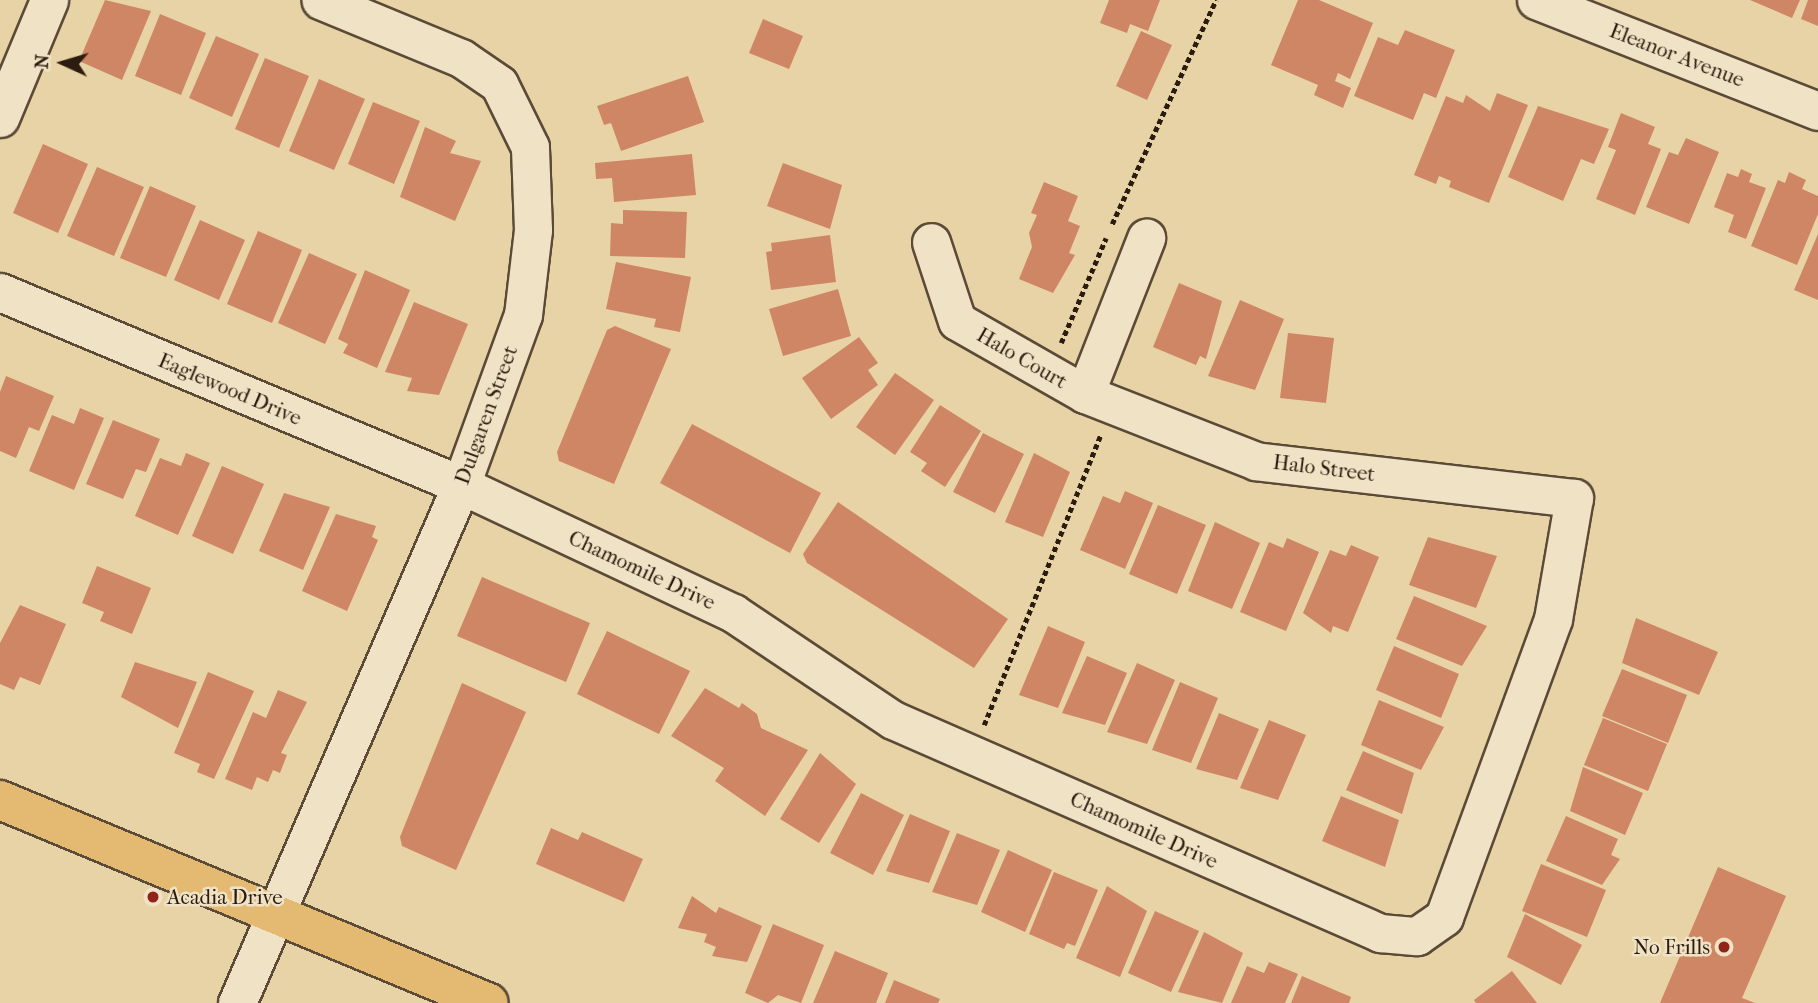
<!DOCTYPE html>
<style>
body{margin:0}
#map{position:relative;width:1818px;height:1003px;overflow:hidden;background:#e8d3a6;font-family:"IM FELL French Canon",serif}
div>[style]{position:absolute}
[style*='--x']{left:calc(var(--x)*1px);top:calc(var(--y)*1px);width:calc(var(--w)*1px);rotate:calc(var(--a)*1deg)}
.building>*{inset:0;background:#cf8664}
.path>*{height:4.5px;margin-top:-2.25px;transform-origin:0;background:repeating-linear-gradient(90deg,#2c1c10 0 5px,transparent 0 8.5px)}
.roads{filter:drop-shadow(2px 0 #5b4a36) drop-shadow(-2px 0 #5b4a36) drop-shadow(0 2px #5b4a36) drop-shadow(0 -2px #5b4a36)}
.minor>*{height:37px;margin:-18.5px;padding:0 18.5px;transform-origin:18.5px;border-radius:18.5px;background:#f0e2c5}
.major>*{height:38px;margin:-19px;padding:0 19px;transform-origin:19px;border-radius:19px;background:#e4ba73}
.dots>*{width:19px;height:19px;translate:-50% -50%;box-sizing:border-box;border:4px solid #f0e2c5;border-radius:50%}
span{translate:-50% -50%;white-space:nowrap;text-align:center;line-height:1.15;-webkit-text-stroke:5px #f0e2c5;paint-order:stroke}
.street-label{font-size:21px;color:#2c1c10}
.poi-label{font-size:21px;color:#2c1c10}
.left{translate:0 -50%;text-align:left}
.right{translate:-100% -50%;text-align:right}
.north{position:absolute;left:28px;top:28px;width:70px;height:70px;-webkit-text-stroke:5px #f0e2c5;paint-order:stroke;rotate:274deg;font-size:19px;font-weight:700;line-height:28px;text-align:center;color:#2c1c10}
.north::after{content:'';display:block;margin:auto;width:24px;height:32px;background:#2c1c10;clip-path:polygon(50% 0,100% 100%,50% 72%,0 100%)}
</style>
<div id="map">
<div class="building">
<div style="clip-path:polygon(105px 0,151px 11px,122px 80px,79px 61px)"></div>
<div style="clip-path:polygon(1109px 0,1160px 0,1148px 31px,1130px 24px,1127px 33px,1100px 23px)"></div>
<div style="clip-path:polygon(1298px 0,1319px 0,1373px 23px,1350px 79px,1338px 73px,1335px 81px,1351px 88px,1343px 108px,1314px 95px,1318px 85px,1271px 65px)"></div>
<div style="clip-path:polygon(1750px 0,1800px 0,1792px 18px)"></div>
<div style="clip-path:polygon(1808px 0,1818px 0,1818px 26px,1801px 19px)"></div>
<div style="clip-path:polygon(160px 14px,206px 33px,181px 95px,135px 76px)"></div>
<div style="clip-path:polygon(763px 19px,803px 36px,789px 69px,749px 53px)"></div>
<div style="clip-path:polygon(1405px 30px,1455px 50px,1436px 98px,1424px 93px,1413px 120px,1354px 96px,1378px 37px,1398px 45px)"></div>
<div style="clip-path:polygon(1141px 31px,1172px 45px,1147px 100px,1116px 86px)"></div>
<div style="clip-path:polygon(216px 36px,259px 54px,232px 117px,189px 98px)"></div>
<div style="clip-path:polygon(265px 58px,309px 76px,279px 148px,235px 129px)"></div>
<div style="clip-path:polygon(688px 76px,704px 122px,621px 151px,611px 123px,604px 125px,597px 106px)"></div>
<div style="clip-path:polygon(319px 79px,365px 99px,334px 170px,289px 151px)"></div>
<div style="clip-path:polygon(1497px 93px,1528px 105px,1489px 203px,1449px 187px,1451px 181px,1439px 176px,1436px 184px,1414px 175px,1446px 96px,1463px 103px,1466px 95px,1490px 111px)"></div>
<div style="clip-path:polygon(373px 102px,420px 121px,394px 184px,348px 164px)"></div>
<div style="clip-path:polygon(1538px 106px,1609px 129px,1594px 164px,1581px 159px,1563px 201px,1508px 177px)"></div>
<div style="clip-path:polygon(1621px 113px,1655px 127px,1648px 144px,1661px 149px,1635px 215px,1596px 199px,1616px 150px,1608px 147px)"></div>
<div style="clip-path:polygon(425px 127px,456px 141px,450px 153px,481px 161px,455px 221px,400px 197px)"></div>
<div style="clip-path:polygon(1686px 138px,1719px 152px,1689px 224px,1646px 207px,1669px 152px,1678px 155px)"></div>
<div style="clip-path:polygon(43px 144px,88px 164px,58px 233px,13px 213px)"></div>
<div style="clip-path:polygon(692px 154px,696px 195px,614px 202px,612px 178px,596px 179px,595px 163px)"></div>
<div style="clip-path:polygon(783px 163px,842px 185px,830px 229px,767px 206px)"></div>
<div style="clip-path:polygon(97px 167px,144px 187px,114px 256px,67px 236px)"></div>
<div style="clip-path:polygon(1741px 169px,1752px 174px,1749px 182px,1766px 188px,1746px 239px,1728px 232px,1734px 215px,1714px 207px,1727px 173px,1738px 177px)"></div>
<div style="clip-path:polygon(1789px 172px,1806px 180px,1802px 189px,1818px 196px,1818px 214px,1797px 265px,1751px 246px,1778px 180px,1785px 183px)"></div>
<div style="clip-path:polygon(1044px 182px,1078px 196px,1068px 221px,1080px 226px,1069px 253px,1075px 255px,1053px 293px,1019px 279px,1032px 247px,1029px 233px,1037px 215px,1031px 213px)"></div>
<div style="clip-path:polygon(150px 186px,196px 206px,166px 277px,120px 258px)"></div>
<div style="clip-path:polygon(623px 210px,687px 212px,685px 258px,610px 256px,611px 223px,623px 224px)"></div>
<div style="clip-path:polygon(200px 220px,245px 240px,219px 300px,174px 280px)"></div>
<div style="clip-path:polygon(258px 231px,302px 250px,272px 323px,227px 304px)"></div>
<div style="clip-path:polygon(1818px 234px,1818px 300px,1794px 290px)"></div>
<div style="clip-path:polygon(830px 235px,836px 282px,771px 290px,766px 252px,772px 251px,771px 243px)"></div>
<div style="clip-path:polygon(309px 253px,357px 274px,325px 344px,278px 323px)"></div>
<div style="clip-path:polygon(616px 262px,691px 277px,680px 332px,654px 327px,656px 319px,606px 309px)"></div>
<div style="clip-path:polygon(365px 270px,410px 290px,377px 368px,343px 353px,348px 344px,338px 339px)"></div>
<div style="clip-path:polygon(1179px 283px,1222px 301px,1206px 359px,1200px 356px,1196px 365px,1153px 347px)"></div>
<div style="clip-path:polygon(838px 289px,851px 336px,783px 356px,769px 309px)"></div>
<div style="clip-path:polygon(1240px 300px,1284px 319px,1255px 390px,1208px 376px)"></div>
<div style="clip-path:polygon(414px 302px,468px 324px,439px 395px,407px 391px,412px 378px,385px 372px)"></div>
<div style="clip-path:polygon(615px 326px,671px 349px,614px 484px,559px 461px,557px 452px,607px 330px)"></div>
<div style="clip-path:polygon(1288px 333px,1334px 338px,1326px 403px,1280px 398px)"></div>
<div style="clip-path:polygon(859px 337px,878px 363px,868px 370px,878px 385px,831px 419px,802px 378px)"></div>
<div style="clip-path:polygon(895px 373px,934px 400px,895px 455px,856px 427px)"></div>
<div style="clip-path:polygon(6px 376px,54px 396px,39px 431px,29px 427px,16px 458px,0 451px,0 392px)"></div>
<div style="clip-path:polygon(940px 405px,981px 431px,945px 487px,921px 471px,927px 463px,910px 452px)"></div>
<div style="clip-path:polygon(80px 408px,104px 418px,74px 490px,29px 471px,52px 415px,74px 424px)"></div>
<div style="clip-path:polygon(113px 420px,160px 439px,146px 472px,136px 469px,123px 499px,86px 484px)"></div>
<div style="clip-path:polygon(692px 424px,821px 493px,790px 553px,660px 483px)"></div>
<div style="clip-path:polygon(983px 433px,1024px 454px,995px 513px,953px 492px)"></div>
<div style="clip-path:polygon(186px 453px,210px 463px,178px 535px,135px 516px,160px 458px,181px 466px)"></div>
<div style="clip-path:polygon(1034px 453px,1070px 472px,1043px 537px,1005px 522px)"></div>
<div style="clip-path:polygon(222px 466px,264px 484px,233px 554px,192px 536px)"></div>
<div style="clip-path:polygon(1125px 491px,1153px 503px,1125px 569px,1080px 550px,1103px 496px,1120px 503px)"></div>
<div style="clip-path:polygon(284px 493px,330px 507px,303px 570px,259px 551px)"></div>
<div style="clip-path:polygon(838px 502px,1008px 619px,974px 668px,807px 563px,803px 554px)"></div>
<div style="clip-path:polygon(1158px 505px,1206px 525px,1177px 594px,1129px 574px)"></div>
<div style="clip-path:polygon(336px 514px,376px 526px,372px 537px,378px 540px,347px 611px,302px 591px)"></div>
<div style="clip-path:polygon(1215px 522px,1260px 543px,1232px 609px,1188px 591px)"></div>
<div style="clip-path:polygon(1428px 537px,1497px 556px,1476px 608px,1409px 585px)"></div>
<div style="clip-path:polygon(1287px 538px,1319px 552px,1286px 631px,1240px 612px,1269px 542px,1283px 548px)"></div>
<div style="clip-path:polygon(1351px 545px,1379px 557px,1348px 632px,1333px 626px,1331px 633px,1303px 613px,1330px 550px,1346px 556px)"></div>
<div style="clip-path:polygon(97px 566px,151px 588px,132px 634px,100px 621px,104px 612px,82px 603px)"></div>
<div style="clip-path:polygon(482px 577px,590px 623px,566px 682px,457px 636px)"></div>
<div style="clip-path:polygon(1414px 596px,1487px 626px,1462px 666px,1396px 639px)"></div>
<div style="clip-path:polygon(20px 605px,66px 624px,40px 685px,20px 677px,14px 690px,0 684px,0 643px)"></div>
<div style="clip-path:polygon(1636px 618px,1718px 652px,1699px 695px,1622px 663px)"></div>
<div style="clip-path:polygon(1048px 626px,1085px 642px,1058px 708px,1019px 695px)"></div>
<div style="clip-path:polygon(607px 631px,690px 671px,659px 734px,577px 694px)"></div>
<div style="clip-path:polygon(1394px 646px,1459px 674px,1441px 718px,1376px 690px)"></div>
<div style="clip-path:polygon(1087px 656px,1127px 673px,1105px 725px,1062px 713px)"></div>
<div style="clip-path:polygon(135px 662px,197px 682px,178px 728px,121px 697px)"></div>
<div style="clip-path:polygon(1137px 663px,1175px 680px,1147px 744px,1107px 732px)"></div>
<div style="clip-path:polygon(1622px 669px,1687px 695px,1668px 743px,1602px 716px)"></div>
<div style="clip-path:polygon(208px 672px,254px 691px,214px 779px,197px 772px,200px 764px,174px 753px)"></div>
<div style="clip-path:polygon(1180px 682px,1218px 698px,1191px 763px,1152px 750px)"></div>
<div style="clip-path:polygon(462px 683px,526px 712px,456px 870px,402px 846px,400px 837px)"></div>
<div style="clip-path:polygon(705px 688px,739px 708px,742px 703px,757px 714px,761px 728px,808px 750px,765px 816px,715px 781px,724px 768px,671px 736px)"></div>
<div style="clip-path:polygon(278px 690px,307px 702px,281px 753px,287px 755px,280px 773px,273px 770px,268px 782px,257px 777px,252px 790px,225px 779px,253px 712px,266px 718px)"></div>
<div style="clip-path:polygon(1379px 700px,1444px 727px,1421px 770px,1361px 745px)"></div>
<div style="clip-path:polygon(1219px 713px,1259px 729px,1237px 780px,1196px 769px)"></div>
<div style="clip-path:polygon(1603px 718px,1667px 744px,1648px 791px,1584px 765px)"></div>
<div style="clip-path:polygon(1269px 720px,1306px 735px,1278px 800px,1240px 788px)"></div>
<div style="clip-path:polygon(1363px 751px,1414px 773px,1402px 814px,1346px 790px)"></div>
<div style="clip-path:polygon(820px 753px,856px 784px,819px 843px,780px 819px)"></div>
<div style="clip-path:polygon(1583px 767px,1643px 793px,1625px 835px,1570px 811px)"></div>
<div style="clip-path:polygon(861px 793px,904px 815px,873px 875px,830px 853px)"></div>
<div style="clip-path:polygon(1341px 796px,1399px 820px,1385px 867px,1322px 841px)"></div>
<div style="clip-path:polygon(910px 814px,950px 831px,929px 883px,886px 871px)"></div>
<div style="clip-path:polygon(1566px 816px,1618px 839px,1611px 855px,1620px 859px,1602px 885px,1546px 861px)"></div>
<div style="clip-path:polygon(551px 828px,578px 840px,582px 832px,643px 859px,624px 902px,536px 864px)"></div>
<div style="clip-path:polygon(957px 833px,1000px 850px,977px 905px,932px 892px)"></div>
<div style="clip-path:polygon(1008px 850px,1052px 870px,1025px 932px,981px 912px)"></div>
<div style="clip-path:polygon(1541px 864px,1606px 890px,1587px 937px,1522px 911px)"></div>
<div style="clip-path:polygon(1718px 867px,1786px 896px,1742px 998px,1755px 1003px,1660px 1003px)"></div>
<div style="clip-path:polygon(1054px 872px,1098px 890px,1075px 946px,1067px 943px,1064px 949px,1029px 934px)"></div>
<div style="clip-path:polygon(1107px 886px,1147px 911px,1120px 977px,1076px 958px)"></div>
<div style="clip-path:polygon(692px 896px,716px 913px,719px 907px,762px 926px,747px 962px,712px 956px,716px 947px,704px 942px,707px 934px,678px 928px)"></div>
<div style="clip-path:polygon(1155px 911px,1199px 931px,1171px 992px,1128px 973px)"></div>
<div style="clip-path:polygon(1525px 914px,1582px 945px,1561px 985px,1507px 957px)"></div>
<div style="clip-path:polygon(773px 924px,824px 945px,801px 1003px,778px 995px,768px 1003px,745px 993px)"></div>
<div style="clip-path:polygon(1204px 932px,1243px 953px,1222px 1003px,1178px 992px)"></div>
<div style="clip-path:polygon(835px 951px,888px 973px,876px 1003px,813px 1003px)"></div>
<div style="clip-path:polygon(1269px 962px,1298px 974px,1285px 1003px,1231px 1003px,1247px 966px,1264px 973px)"></div>
<div style="clip-path:polygon(1512px 971px,1537px 1003px,1476px 1003px,1474px 1000px)"></div>
<div style="clip-path:polygon(1302px 976px,1351px 997px,1349px 1003px,1291px 1003px)"></div>
<div style="clip-path:polygon(894px 980px,940px 999px,938px 1003px,885px 1003px)"></div>
</div>
<div class="path">
<div style="--x:1112;--y:224;--w:247;--a:-65.1"></div>
<div style="--x:1061;--y:343;--w:114;--a:-66.8"></div>
<div style="--x:984;--y:725;--w:314;--a:-68.1"></div>
</div>
<div class="roads">
<div class="minor">
<div style="--x:1536;--y:0;--w:303;--a:21.5"></div>
<div style="--x:0;--y:118;--w:128;--a:-67.4"></div>
<div style="--x:0;--y:292;--w:500;--a:22.7"></div>
<div style="--x:461;--y:485;--w:301;--a:25.2"></div>
<div style="--x:733;--y:613;--w:192;--a:33.8"></div>
<div style="--x:893;--y:720;--w:532;--a:23.62"></div>
<div style="--x:1380;--y:933;--w:37;--a:5"></div>
<div style="--x:1417;--y:936;--w:33;--a:-35"></div>
<div style="--x:1444;--y:917;--w:317;--a:-69.9"></div>
<div style="--x:1553;--y:619;--w:123;--a:-80.2"></div>
<div style="--x:1574;--y:498;--w:320;--a:-173.4"></div>
<div style="--x:1256;--y:461;--w:184;--a:-158.6"></div>
<div style="--x:1085;--y:394;--w:147;--a:-150.3"></div>
<div style="--x:957;--y:321;--w:83;--a:-108.2"></div>
<div style="--x:1085;--y:394;--w:168;--a:-68.6"></div>
<div style="--x:237;--y:1003;--w:564;--a:-66.61"></div>
<div style="--x:461;--y:485;--w:181;--a:-70"></div>
<div style="--x:523;--y:315;--w:86;--a:-83.3"></div>
<div style="--x:533;--y:230;--w:83;--a:-92.1"></div>
<div style="--x:530;--y:147;--w:70;--a:-116.2"></div>
<div style="--x:499;--y:84;--w:46;--a:-145.6"></div>
<div style="--x:461;--y:58;--w:152;--a:-157.6"></div>
</div>
<div class="major">
<div style="--x:0;--y:800;--w:529;--a:22.54"></div>
</div>
</div>
<div class="dots">
<div style="left:153px;top:897px;background:#8f2418"></div>
<div style="left:1724px;top:947px;background:#8f2418"></div>
</div>
<div class="street-label">
<span style="left:1677px;top:55px;rotate:21deg">Eleanor Avenue</span>
<span style="left:1022px;top:358px;rotate:30deg">Halo Court</span>
<span style="left:230px;top:389px;rotate:23deg">Eaglewood Drive</span>
<span style="left:486px;top:415px;rotate:-70deg">Dulgaren Street</span>
<span style="left:1324px;top:468px;rotate:7deg">Halo Street</span>
<span style="left:642px;top:570px;rotate:25deg">Chamomile Drive</span>
<span style="left:1144px;top:830px;rotate:24deg">Chamomile Drive</span>
</div>
<div class="poi-label">
<span class="left" style="left:167px;top:897px">Acadia Drive</span>
<span class="right" style="left:1710px;top:947px">No Frills</span>
</div>
<div class="north">N</div>
</div>
